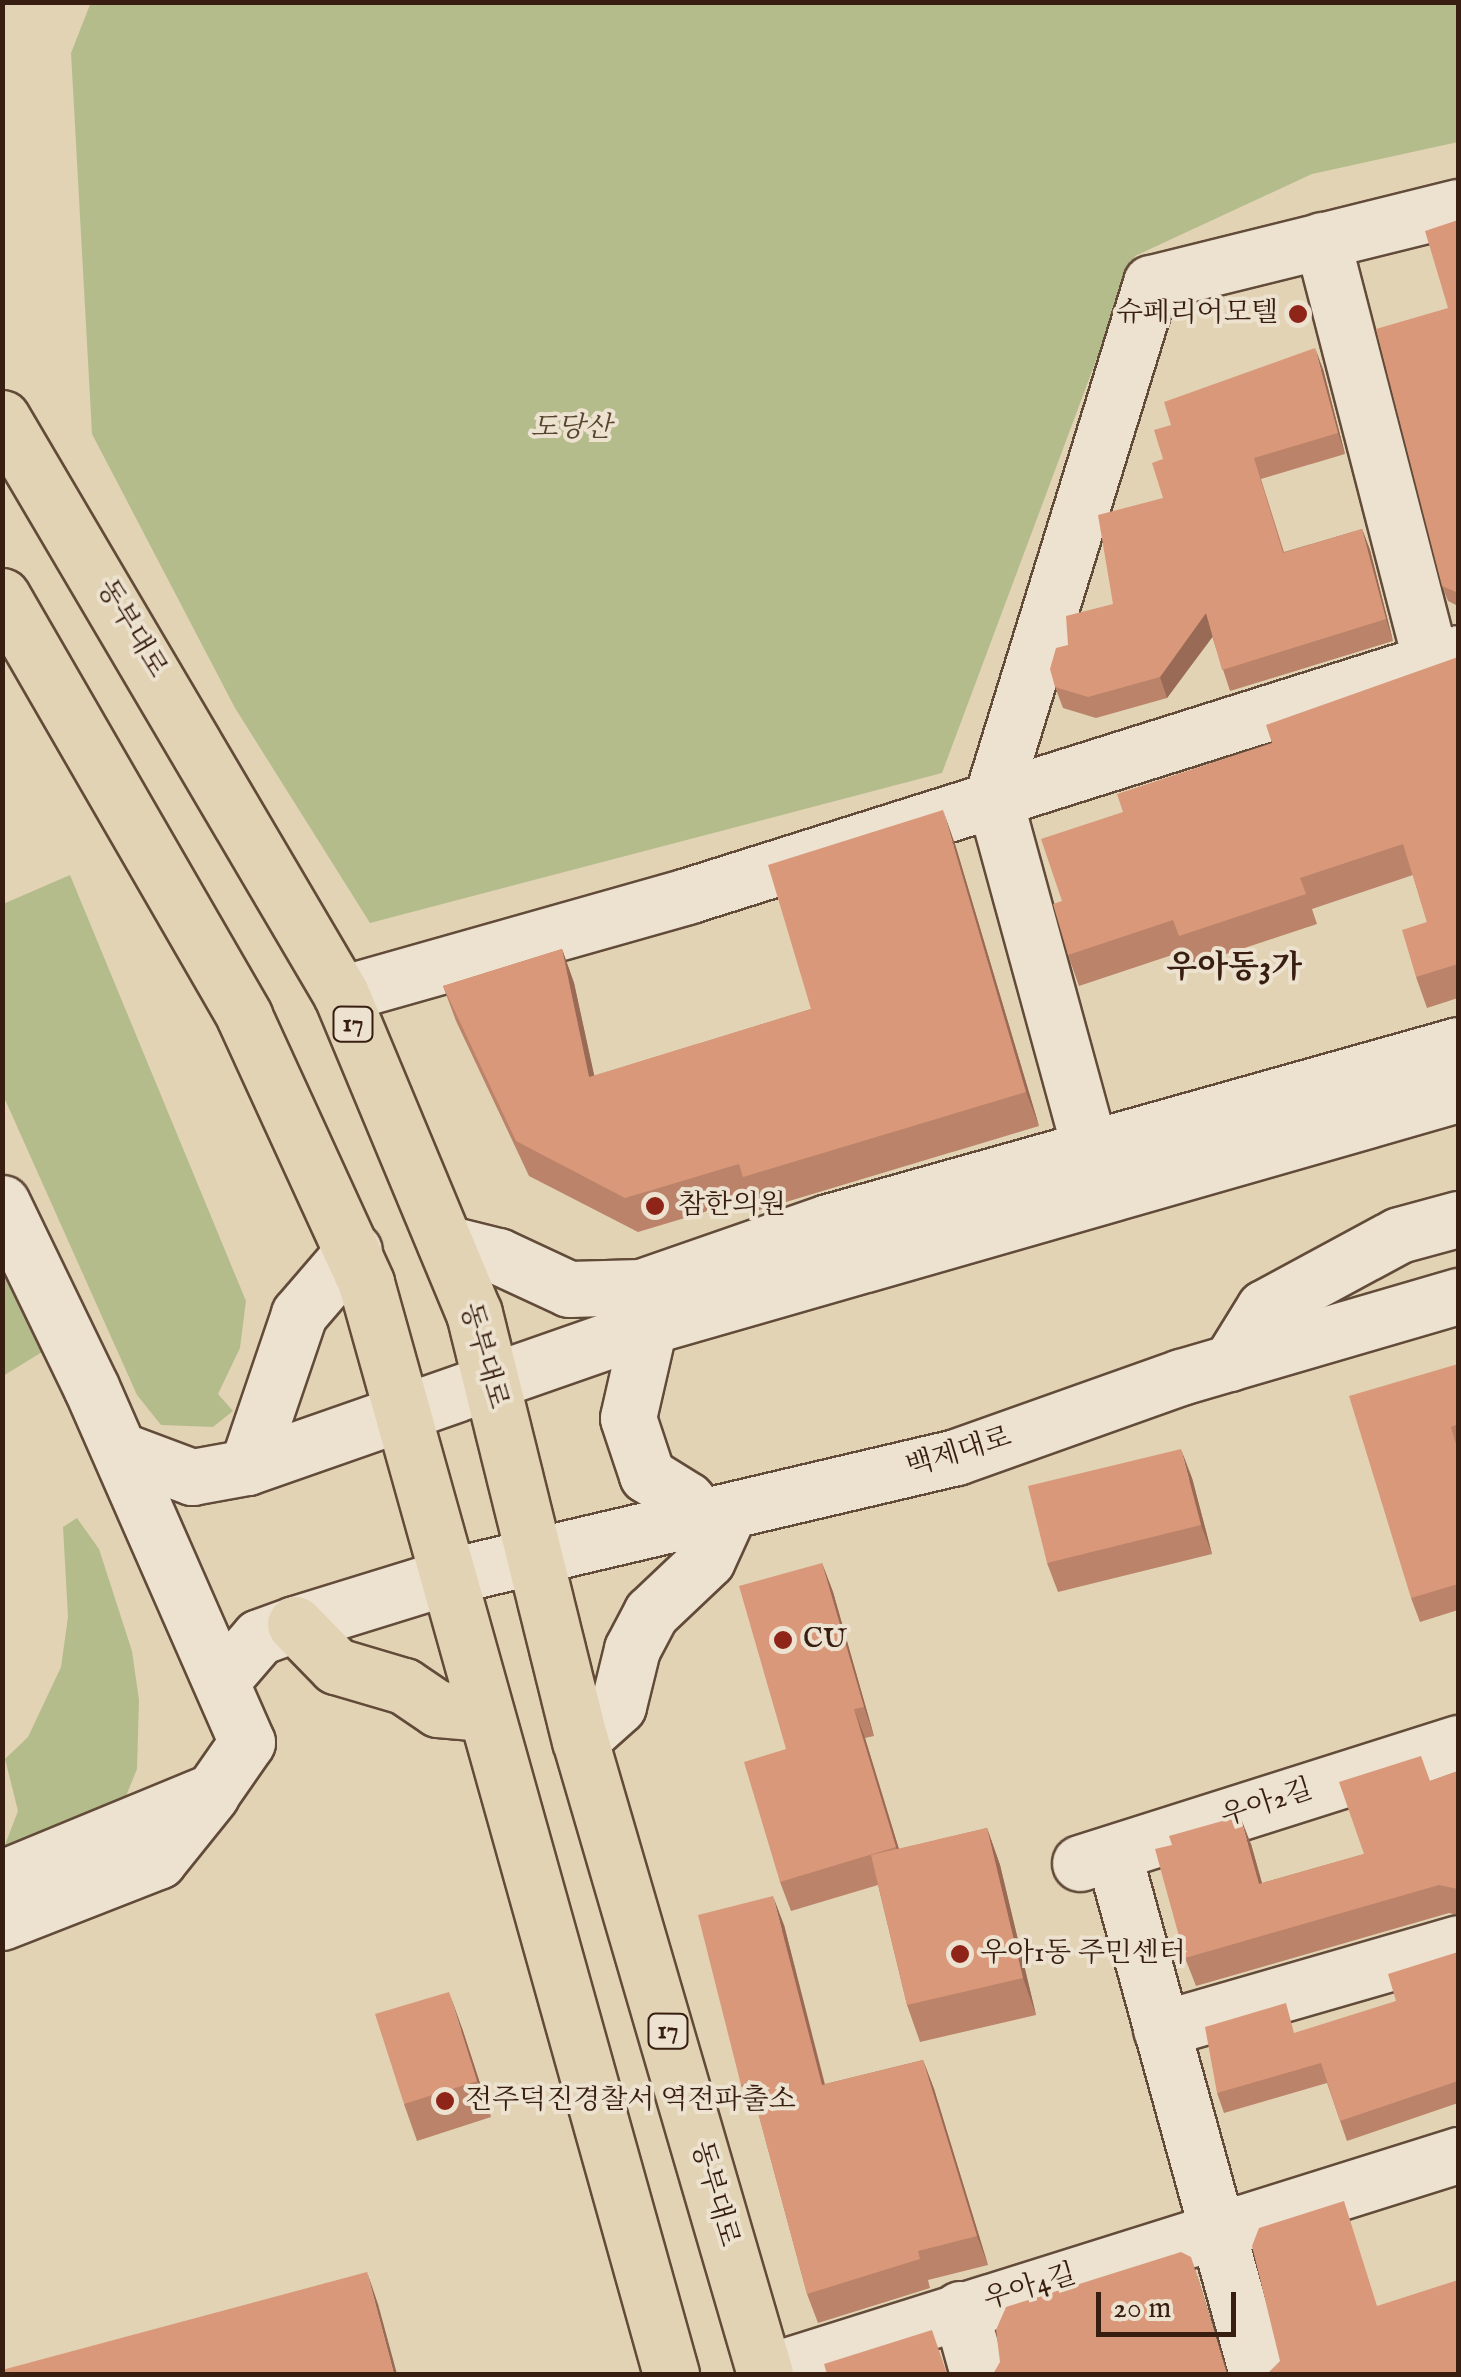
<!DOCTYPE html>
<meta charset="utf-8">
<style>
body{margin:0}
#map{position:relative;width:1461px;height:2377px;overflow:hidden;background:#e2d3b5;font-family:"IM FELL English","Noto Serif KR",serif}
div>[style]{position:absolute}
[style*='--x']{left:calc(var(--x)*1px);top:calc(var(--y)*1px);width:calc(var(--w)*1px);rotate:calc(var(--a)*1deg)}
.green>*{inset:0;background:#b5bc8c}
.roads{filter:drop-shadow(2px 0 #624b39) drop-shadow(-2px 0 #624b39) drop-shadow(0 2px #624b39) drop-shadow(0 -2px #624b39)}
.minor>*{height:55px;margin:-27.5px;padding:0 27.5px;transform-origin:27.5px;border-radius:27.5px;background:#ece2cf}
.major>*{height:55px;margin:-27.5px;padding:0 27.5px;transform-origin:27.5px;border-radius:27.5px;background:#e2d3b5}
.wall>*{inset:0;background:#bb8369}
.shaded-wall>*{inset:0;background:#996a55}
.building>*{inset:0;background:#da987a}
.dots>*{width:28px;height:28px;translate:-50% -50%;box-sizing:border-box;border:5px solid #ece2cf;border-radius:50%}
span{translate:-50% -50%;white-space:nowrap;text-align:center;line-height:1.15;-webkit-text-stroke:8px #ece2cf;paint-order:stroke}
.shield-label span{padding:2px 8px;background:#ece2cf;border:2px solid;border-radius:8px;-webkit-text-stroke-width:0}
.shield-label{font-size:25px;color:#381e10;font-weight:700}
.poi-label{font-size:28px;color:#381e10}
.right{translate:-100% -50%;text-align:right}
.left{translate:0 -50%;text-align:left}
.park-label{font-size:28px;color:#57462f;font-style:italic}
.street-label{font-size:28px;color:#381e10}
.quarter-label{font-size:32px;color:#381e10;font-weight:700}
.frame{position:absolute;inset:0;border:5px solid #381e10;pointer-events:none}
.scale{position:absolute;left:1096px;top:2292px;width:140px;height:45px;box-sizing:border-box;border:5px solid #381e10;border-top:0;padding-left:12px;font-size:30px;line-height:35px;white-space:nowrap;color:#381e10;-webkit-text-stroke:8px #ece2cf;paint-order:stroke}
</style>
<div id="map">
<div class="green">
<div style="clip-path:polygon(91px 2px,1458px 3px,1458px 142px,1312px 174px,1135px 256px,942px 773px,370px 923px,235px 708px,92px 434px,71px 53px)"></div>
<div style="clip-path:polygon(70px 875px,246px 1301px,240px 1348px,218px 1394px,233px 1411px,213px 1427px,161px 1425px,137px 1395px,3px 1095px,3px 904px)"></div>
<div style="clip-path:polygon(2px 1252px,47px 1349px,3px 1376px,2px 1376px)"></div>
<div style="clip-path:polygon(77px 1518px,99px 1549px,132px 1651px,139px 1700px,137px 1769px,120px 1811px,3px 1850px,18px 1811px,5px 1759px,28px 1737px,61px 1667px,68px 1617px,63px 1527px)"></div>
</div>
<div class="roads">
<div class="minor">
<div style="--x:1322;--y:240;--w:435;--a:75.5"></div>
<div style="--x:341;--y:994;--w:360;--a:-15.8"></div>
<div style="--x:687;--y:896;--w:808;--a:-17.49"></div>
<div style="--x:1090;--y:1149;--w:368;--a:-105.3"></div>
<div style="--x:993;--y:794;--w:535;--a:-72.82"></div>
<div style="--x:1151;--y:283;--w:316;--a:-13.9"></div>
<div style="--x:2;--y:1203;--w:204;--a:64.2"></div>
<div style="--x:91;--y:1387;--w:388;--a:66.3"></div>
<div style="--x:247;--y:1742;--w:60;--a:124.8"></div>
<div style="--x:213;--y:1791;--w:228;--a:157.6"></div>
<div style="--x:445;--y:1243;--w:55;--a:13.8"></div>
<div style="--x:498;--y:1256;--w:78;--a:24.9"></div>
<div style="--x:569;--y:1289;--w:72;--a:-1.6"></div>
<div style="--x:641;--y:1287;--w:198;--a:-19.2"></div>
<div style="--x:828;--y:1222;--w:654;--a:-15.69"></div>
<div style="--x:649;--y:1326;--w:94;--a:102.9"></div>
<div style="--x:628;--y:1418;--w:60;--a:71.6"></div>
<div style="--x:647;--y:1475;--w:47;--a:32"></div>
<div style="--x:687;--y:1500;--w:26;--a:51"></div>
<div style="--x:1230;--y:1363;--w:65;--a:-58.3"></div>
<div style="--x:1264;--y:1308;--w:153;--a:-28.4"></div>
<div style="--x:1399;--y:1235;--w:61;--a:-15.2"></div>
<div style="--x:120;--y:1450;--w:77;--a:20.6"></div>
<div style="--x:192;--y:1477;--w:56;--a:-10.3"></div>
<div style="--x:247;--y:1467;--w:426;--a:-19.3"></div>
<div style="--x:649;--y:1326;--w:842;--a:-16"></div>
<div style="--x:247;--y:1467;--w:162;--a:-71.2"></div>
<div style="--x:299;--y:1314;--w:84;--a:-49.3"></div>
<div style="--x:221;--y:1681;--w:58;--a:-49.2"></div>
<div style="--x:259;--y:1637;--w:38;--a:-20"></div>
<div style="--x:295;--y:1624;--w:162;--a:-17.2"></div>
<div style="--x:450;--y:1576;--w:520;--a:-13.23"></div>
<div style="--x:956;--y:1457;--w:239;--a:-19.6"></div>
<div style="--x:1181;--y:1377;--w:289;--a:-16.3"></div>
<div style="--x:580;--y:1740;--w:51;--a:-41.8"></div>
<div style="--x:618;--y:1706;--w:59;--a:-76.2"></div>
<div style="--x:632;--y:1649;--w:41;--a:-62.2"></div>
<div style="--x:651;--y:1613;--w:77;--a:-43.4"></div>
<div style="--x:707;--y:1560;--w:51;--a:-65.5"></div>
<div style="--x:1113;--y:1853;--w:541;--a:74.55"></div>
<div style="--x:1080;--y:1863;--w:397;--a:-17.6"></div>
<div style="--x:2;--y:1922;--w:168;--a:-21.4"></div>
<div style="--x:158;--y:1861;--w:85;--a:-51.2"></div>
<div style="--x:1161;--y:2029;--w:309;--a:-16.1"></div>
<div style="--x:960;--y:2309;--w:67;--a:74.5"></div>
<div style="--x:764;--y:2373;--w:727;--a:-17.44"></div>
</div>
<div class="major">
<div style="--x:2;--y:418;--w:668;--a:59.52"></div>
<div style="--x:341;--y:994;--w:346;--a:67.4"></div>
<div style="--x:474;--y:1313;--w:440;--a:76.1"></div>
<div style="--x:580;--y:1740;--w:660;--a:73.73"></div>
<div style="--x:2;--y:596;--w:485;--a:60"></div>
<div style="--x:244;--y:1016;--w:294;--a:65.4"></div>
<div style="--x:366;--y:1283;--w:1133;--a:74.38"></div>
<div style="--x:295;--y:1624;--w:59;--a:45.7"></div>
<div style="--x:336;--y:1666;--w:71;--a:16.4"></div>
<div style="--x:404;--y:1686;--w:41;--a:34.1"></div>
<div style="--x:438;--y:1709;--w:46;--a:5"></div>
</div>
</div>
<div class="wall">
<div style="clip-path:polygon(1458px 220px,1458px 606px,1448px 601px,1442px 586px,1448px 308px)"></div>
<div style="clip-path:polygon(1323px 369px,1345px 454px,1261px 479px,1284px 552px,1362px 529px,1370px 550px,1393px 641px,1230px 691px,1212px 636px,1167px 698px,1096px 718px,1063px 708px,1055px 687px,1068px 645px,1113px 604px,1163px 498px,1163px 459px,1171px 425px)"></div>
<div style="clip-path:polygon(1458px 657px,1458px 998px,1427px 1008px,1416px 977px,1427px 922px,1413px 875px,1312px 909px,1317px 924px,1190px 966px,1184px 951px,1079px 986px,1068px 955px,1062px 901px,1123px 812px)"></div>
<div style="clip-path:polygon(955px 844px,1039px 1126px,756px 1211px,751px 1198px,638px 1232px,529px 1176px,456px 1021px,443px 986px,562px 949px,574px 983px,594px 1076px,811px 1009px)"></div>
<div style="clip-path:polygon(1458px 1364px,1458px 1610px,1420px 1622px,1411px 1598px)"></div>
<div style="clip-path:polygon(1192px 1478px,1212px 1554px,1058px 1592px,1047px 1563px)"></div>
<div style="clip-path:polygon(822px 1563px,833px 1592px,874px 1736px,865px 1738px,899px 1849px,987px 1828px,1000px 1865px,1036px 2015px,920px 2042px,907px 2005px,878px 1885px,791px 1911px,780px 1882px,786px 1749px)"></div>
<div style="clip-path:polygon(1458px 1771px,1458px 1915px,1449px 1913px,1196px 1986px,1185px 1958px,1172px 1845px,1251px 1844px,1262px 1883px,1364px 1854px,1430px 1781px)"></div>
<div style="clip-path:polygon(784px 1925px,825px 2084px,923px 2060px,934px 2089px,988px 2265px,928px 2280px,930px 2288px,818px 2323px,807px 2294px,758px 2112px,752px 2114px,741px 2085px)"></div>
<div style="clip-path:polygon(1458px 1952px,1458px 2103px,1347px 2141px,1327px 2083px,1224px 2113px,1217px 2093px,1396px 2001px)"></div>
<div style="clip-path:polygon(462px 2028px,491px 2117px,417px 2141px,404px 2104px)"></div>
</div>
<div class="shaded-wall">
<div style="clip-path:polygon(1315px 348px,1323px 369px,1345px 454px,1338px 433px)"></div>
<div style="clip-path:polygon(1362px 529px,1370px 550px,1393px 641px,1386px 619px)"></div>
<div style="clip-path:polygon(1206px 613px,1214px 635px,1167px 698px,1160px 677px)"></div>
<div style="clip-path:polygon(943px 810px,955px 844px,1039px 1126px,1026px 1092px)"></div>
<div style="clip-path:polygon(562px 949px,574px 983px,602px 1111px,589px 1077px)"></div>
<div style="clip-path:polygon(1181px 1449px,1192px 1478px,1212px 1554px,1201px 1525px)"></div>
<div style="clip-path:polygon(822px 1563px,833px 1592px,874px 1736px,864px 1707px)"></div>
<div style="clip-path:polygon(854px 1709px,865px 1738px,907px 1876px,896px 1847px)"></div>
<div style="clip-path:polygon(1240px 1816px,1251px 1844px,1270px 1912px,1259px 1884px)"></div>
<div style="clip-path:polygon(987px 1828px,1000px 1865px,1036px 2015px,1023px 1978px)"></div>
<div style="clip-path:polygon(773px 1896px,784px 1925px,832px 2114px,822px 2085px)"></div>
<div style="clip-path:polygon(449px 1992px,462px 2028px,491px 2117px,477px 2081px)"></div>
<div style="clip-path:polygon(923px 2060px,934px 2089px,988px 2265px,977px 2236px)"></div>
<div style="clip-path:polygon(1191px 2257px,1198px 2278px,1228px 2374px,1227px 2374px)"></div>
<div style="clip-path:polygon(367px 2272px,378px 2304px,397px 2374px,394px 2374px)"></div>
</div>
<div class="building">
<div style="clip-path:polygon(1458px 220px,1458px 588px,1456px 592px,1442px 586px,1376px 329px,1448px 308px,1425px 231px)"></div>
<div style="clip-path:polygon(1315px 348px,1338px 433px,1254px 458px,1283px 553px,1362px 529px,1386px 619px,1222px 670px,1206px 613px,1160px 677px,1088px 697px,1055px 687px,1050px 669px,1056px 648px,1068px 645px,1066px 616px,1113px 604px,1098px 515px,1163px 498px,1152px 463px,1163px 459px,1154px 430px,1171px 425px,1164px 402px)"></div>
<div style="clip-path:polygon(1458px 657px,1458px 964px,1416px 977px,1402px 930px,1427px 922px,1403px 844px,1300px 878px,1306px 894px,1179px 936px,1173px 920px,1068px 955px,1053px 904px,1062px 901px,1041px 839px,1123px 812px,1117px 794px,1272px 743px,1266px 725px)"></div>
<div style="clip-path:polygon(943px 810px,1026px 1092px,743px 1177px,739px 1164px,625px 1198px,516px 1141px,443px 986px,562px 949px,589px 1077px,811px 1009px,768px 865px)"></div>
<div style="clip-path:polygon(1458px 1364px,1458px 1424px,1451px 1427px,1458px 1451px,1458px 1584px,1411px 1598px,1349px 1396px)"></div>
<div style="clip-path:polygon(1181px 1449px,1201px 1525px,1047px 1563px,1028px 1486px)"></div>
<div style="clip-path:polygon(822px 1563px,864px 1707px,854px 1709px,896px 1847px,780px 1882px,744px 1762px,786px 1749px,739px 1586px)"></div>
<div style="clip-path:polygon(1421px 1756px,1430px 1781px,1458px 1771px,1458px 1889px,1439px 1885px,1185px 1958px,1155px 1849px,1172px 1845px,1169px 1836px,1240px 1816px,1259px 1884px,1364px 1854px,1339px 1782px)"></div>
<div style="clip-path:polygon(987px 1828px,1023px 1978px,907px 2005px,871px 1855px)"></div>
<div style="clip-path:polygon(773px 1896px,822px 2085px,923px 2060px,977px 2236px,918px 2251px,920px 2259px,807px 2294px,750px 2083px,741px 2085px,698px 1915px)"></div>
<div style="clip-path:polygon(1458px 1952px,1458px 2081px,1340px 2121px,1321px 2063px,1217px 2093px,1205px 2027px,1286px 2003px,1294px 2033px,1396px 2001px,1388px 1974px)"></div>
<div style="clip-path:polygon(449px 1992px,477px 2081px,404px 2104px,375px 2014px)"></div>
<div style="clip-path:polygon(1344px 2201px,1377px 2306px,1458px 2280px,1458px 2374px,1267px 2374px,1280px 2361px,1252px 2246px,1259px 2228px)"></div>
<div style="clip-path:polygon(1181px 2252px,1191px 2257px,1227px 2374px,993px 2374px,1000px 2362px,996px 2330px,1006px 2307px)"></div>
<div style="clip-path:polygon(367px 2272px,394px 2374px,2px 2374px,2px 2370px)"></div>
<div style="clip-path:polygon(932px 2330px,947px 2374px,827px 2374px,824px 2364px)"></div>
</div>
<div class="dots">
<div style="left:1298px;top:314px;background:#8f2418"></div>
<div style="left:655px;top:1206px;background:#8f2418"></div>
<div style="left:783px;top:1640px;background:#8f2418"></div>
<div style="left:960px;top:1954px;background:#8f2418"></div>
<div style="left:445px;top:2101px;background:#8f2418"></div>
</div>
<div class="shield-label">
<span style="left:353px;top:1024px">17</span>
<span style="left:668px;top:2031px">17</span>
</div>
<div class="poi-label">
<span class="right" style="left:1278px;top:314px">슈페리어모텔</span>
<span class="left" style="left:678px;top:1206px">참한의원</span>
<span class="left" style="left:803px;top:1640px">CU</span>
<span class="left" style="left:980px;top:1954px">우아1동 주민센터</span>
<span class="left" style="left:465px;top:2101px">전주덕진경찰서 역전파출소</span>
</div>
<div class="park-label">
<span style="left:571px;top:429px">도당산</span>
</div>
<div class="street-label">
<span style="left:131px;top:629px;rotate:59deg">동부대로</span>
<span style="left:483px;top:1356px;rotate:74deg">동부대로</span>
<span style="left:959px;top:1453px;rotate:-17deg">백제대로</span>
<span style="left:1267px;top:1804px;rotate:-18deg">우아2길</span>
<span style="left:714px;top:2194px;rotate:74deg">동부대로</span>
<span style="left:1030px;top:2288px;rotate:-17deg">우아4길</span>
</div>
<div class="quarter-label">
<span style="left:1234px;top:969px">우아동3가</span>
</div>
<div class="frame"></div>
<div class="scale">20 m</div>
</div>
